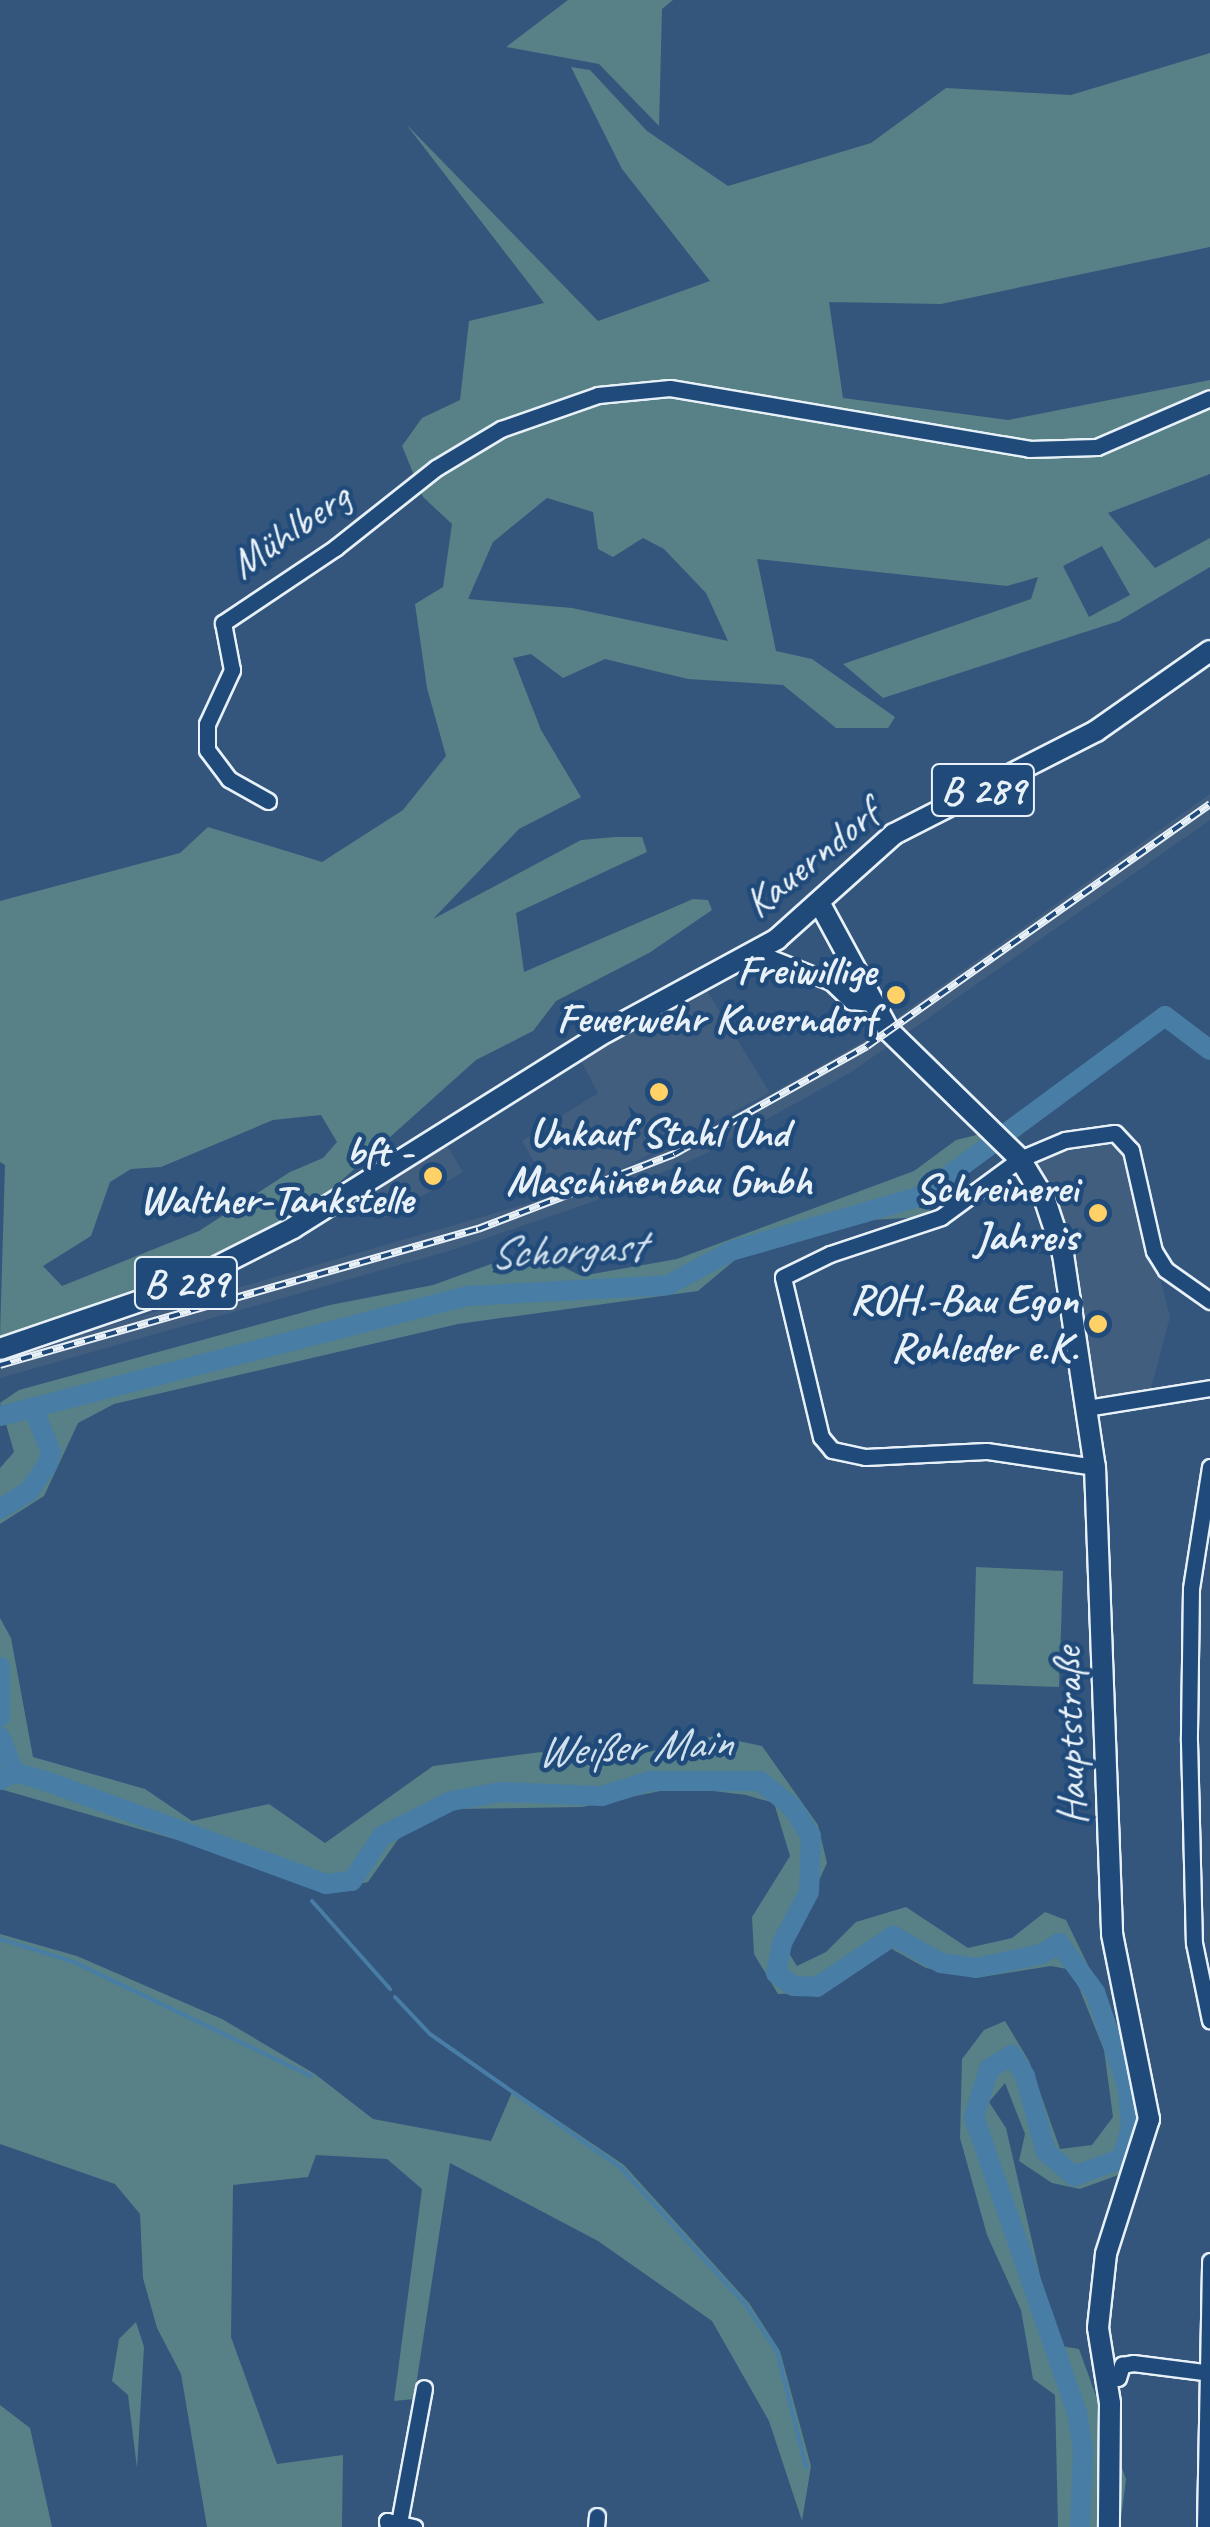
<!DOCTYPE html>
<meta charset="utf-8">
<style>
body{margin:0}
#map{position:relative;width:1210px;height:2527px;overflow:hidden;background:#34567d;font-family:Caveat,sans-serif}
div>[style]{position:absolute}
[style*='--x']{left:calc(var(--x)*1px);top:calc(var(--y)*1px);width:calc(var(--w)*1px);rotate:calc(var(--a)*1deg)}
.built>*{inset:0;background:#425e7f}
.green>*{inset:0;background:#578087}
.stream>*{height:4px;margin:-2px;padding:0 2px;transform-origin:2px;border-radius:2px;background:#487da5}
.river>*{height:20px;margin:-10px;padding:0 10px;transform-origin:10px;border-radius:10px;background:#487da5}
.roads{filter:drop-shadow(2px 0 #e8f1f8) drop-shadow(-2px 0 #e8f1f8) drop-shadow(0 2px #e8f1f8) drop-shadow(0 -2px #e8f1f8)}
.minor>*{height:15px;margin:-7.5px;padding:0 7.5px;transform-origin:7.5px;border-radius:7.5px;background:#1f4a7a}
.major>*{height:20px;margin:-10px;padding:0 10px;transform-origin:10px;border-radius:10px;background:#1f4a7a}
.rail>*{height:8px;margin-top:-4px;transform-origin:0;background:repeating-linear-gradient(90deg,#1f4a7a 0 11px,#e8f1f8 0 22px);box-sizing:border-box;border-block:2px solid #e8f1f8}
.dots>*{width:28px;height:28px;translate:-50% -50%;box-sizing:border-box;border:5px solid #1f4a7a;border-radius:50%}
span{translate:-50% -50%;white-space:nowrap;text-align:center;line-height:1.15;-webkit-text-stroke:9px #1f4a7a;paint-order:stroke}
.shield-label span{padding:2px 8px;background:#1f4a7a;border:2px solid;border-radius:8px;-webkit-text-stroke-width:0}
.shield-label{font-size:40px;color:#e8f1f8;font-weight:700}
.street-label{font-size:42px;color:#e8f1f8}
.poi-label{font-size:42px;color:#e8f1f8;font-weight:700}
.right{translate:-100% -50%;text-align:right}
.water-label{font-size:45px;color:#d0e0ec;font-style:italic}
</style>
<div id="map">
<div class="built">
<div style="clip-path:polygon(1210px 794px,1210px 820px,853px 1071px,701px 1156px,589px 1203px,449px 1251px,0 1378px,0 1357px,554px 1196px,522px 1141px,598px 1093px,579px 1057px,703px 984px,770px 1093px,616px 1172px,691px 1139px,864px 1041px)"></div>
<div style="clip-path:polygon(1108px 1136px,1127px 1150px,1170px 1317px,1150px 1392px,1107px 1400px,1091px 1389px,1026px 1159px)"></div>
<div style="clip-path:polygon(446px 1144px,463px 1172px,383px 1219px,368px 1193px)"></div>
</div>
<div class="green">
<div style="clip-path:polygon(568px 0,673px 0,662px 9px,659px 126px,599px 64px,506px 47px)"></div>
<div style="clip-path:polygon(evenodd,1210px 53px,1210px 247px,941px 304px,829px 302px,843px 398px,1008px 420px,1210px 380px,1210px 474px,1108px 513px,1155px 568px,1210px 538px,1210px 567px,1119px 621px,883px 698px,843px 664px,1031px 599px,1038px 577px,1007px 586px,757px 559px,776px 651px,812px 659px,895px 717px,888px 728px,836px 728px,783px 685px,688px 679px,605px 659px,563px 678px,531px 654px,513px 658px,541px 730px,581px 797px,519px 829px,433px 919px,581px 840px,615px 837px,642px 837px,647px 852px,516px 913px,524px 972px,693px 899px,708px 900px,712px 910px,649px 953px,556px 1001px,533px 1031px,476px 1060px,313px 1206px,142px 1293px,0 1337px,5px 1165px,0 1162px,0 901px,180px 853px,208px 827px,322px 862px,403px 810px,446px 756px,427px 688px,415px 604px,443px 587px,452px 524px,423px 497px,402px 446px,422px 418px,460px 400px,469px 321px,544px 303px,406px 124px,598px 321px,710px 281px,622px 169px,571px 67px,590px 70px,647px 131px,728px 186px,871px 143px,946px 88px,1071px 95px,1210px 53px,547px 498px,593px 512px,598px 549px,613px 557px,643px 538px,664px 549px,706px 593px,728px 641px,572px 608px,468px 599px,493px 542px,547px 498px,1210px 53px,1102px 546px,1130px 595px,1089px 617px,1063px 566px,1102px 546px,1210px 53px,321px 1115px,337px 1142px,323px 1158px,290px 1172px,199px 1231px,62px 1286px,43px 1266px,91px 1236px,110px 1182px,131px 1169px,161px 1167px,273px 1120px,321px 1115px)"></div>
<div style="clip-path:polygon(993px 1131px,1003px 1144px,986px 1151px,923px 1217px,870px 1220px,742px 1254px,698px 1291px,458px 1324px,114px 1404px,78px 1423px,44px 1496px,0 1524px,0 1468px,14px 1452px,0 1403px,19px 1390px,330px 1305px,433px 1285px,502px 1260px,550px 1260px,581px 1276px,677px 1259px,914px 1171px,956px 1140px)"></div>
<div style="clip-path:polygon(976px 1567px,1063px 1571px,1059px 1687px,973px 1684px)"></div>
<div style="clip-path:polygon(0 1618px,11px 1638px,33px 1757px,145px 1789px,192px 1821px,269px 1804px,325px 1843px,433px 1766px,541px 1752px,567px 1764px,624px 1758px,714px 1736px,762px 1746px,818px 1825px,827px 1863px,787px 1950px,797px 1966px,826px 1952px,856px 1922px,906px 1907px,968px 1948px,1012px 1938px,1045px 1912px,1066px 1920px,1135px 2062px,1144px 2122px,1140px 2167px,1080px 2189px,1052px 2183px,1019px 2161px,1025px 2134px,1005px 2083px,989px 2102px,1006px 2128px,1050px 2319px,1061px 2346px,1079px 2349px,1126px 2479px,1120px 2527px,1058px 2527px,1055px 2395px,1033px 2379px,1021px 2310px,987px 2235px,960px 2138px,962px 2059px,984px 2030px,1005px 2021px,1029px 2061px,1060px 2149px,1092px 2145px,1113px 2117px,1104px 2050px,1072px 1970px,1051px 1966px,976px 1978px,926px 1968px,890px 1948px,822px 1993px,778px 1994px,754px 1954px,752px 1917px,790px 1856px,774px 1803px,746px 1795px,680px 1787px,582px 1807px,455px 1809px,399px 1838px,368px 1882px,323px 1892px,219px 1852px,0 1789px)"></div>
<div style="clip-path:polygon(0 1934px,77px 1956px,222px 2019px,315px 2074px,373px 2119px,491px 2141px,513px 2090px,624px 2165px,749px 2303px,780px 2351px,811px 2466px,802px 2521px,769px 2421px,712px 2321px,598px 2241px,450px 2163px,414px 2399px,394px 2401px,422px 2189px,387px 2159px,316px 2155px,308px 2177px,233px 2185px,231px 2337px,277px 2464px,343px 2455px,342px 2527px,207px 2527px,181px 2374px,157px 2328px,143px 2278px,140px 2214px,115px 2184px,0 2144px)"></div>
<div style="clip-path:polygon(136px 2322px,144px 2347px,137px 2468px,128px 2395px,112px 2381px,119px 2339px)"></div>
<div style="clip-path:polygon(0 2405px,30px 2428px,52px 2527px,0 2527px)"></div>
</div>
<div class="stream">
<div style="--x:312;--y:1901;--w:118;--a:48.4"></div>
<div style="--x:0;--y:1939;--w:77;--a:17.3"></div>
<div style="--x:74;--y:1962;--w:263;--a:25.7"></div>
<div style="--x:395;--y:1997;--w:51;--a:46.6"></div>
<div style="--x:430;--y:2034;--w:232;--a:35"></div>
<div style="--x:620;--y:2167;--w:185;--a:47.6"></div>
<div style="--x:745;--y:2304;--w:57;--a:55.8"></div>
<div style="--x:777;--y:2351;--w:120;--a:76"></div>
</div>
<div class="river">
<div style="--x:0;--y:1416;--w:483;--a:-14.4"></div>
<div style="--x:468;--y:1296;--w:200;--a:-3.1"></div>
<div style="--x:668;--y:1285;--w:72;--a:-28.4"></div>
<div style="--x:731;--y:1251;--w:198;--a:-16.1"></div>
<div style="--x:921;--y:1196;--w:303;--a:-36.4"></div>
<div style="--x:1165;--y:1016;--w:56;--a:37.1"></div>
<div style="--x:0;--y:1509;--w:36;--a:-32"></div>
<div style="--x:30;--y:1490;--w:32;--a:-56"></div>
<div style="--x:48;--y:1463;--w:11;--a:-75"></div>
<div style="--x:51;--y:1452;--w:48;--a:-112.2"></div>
<div style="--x:0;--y:1667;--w:50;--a:90"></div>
<div style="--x:0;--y:1737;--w:38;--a:68"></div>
<div style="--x:0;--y:1780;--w:16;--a:-30"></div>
<div style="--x:14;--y:1772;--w:33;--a:16"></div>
<div style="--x:46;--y:1781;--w:298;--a:20.2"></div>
<div style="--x:326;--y:1884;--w:26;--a:-7"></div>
<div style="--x:352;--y:1881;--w:54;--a:-56.3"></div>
<div style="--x:382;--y:1836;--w:77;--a:-26.9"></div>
<div style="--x:451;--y:1801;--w:52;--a:-10"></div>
<div style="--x:502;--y:1792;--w:100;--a:2.3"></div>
<div style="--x:602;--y:1796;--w:50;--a:-17.4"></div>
<div style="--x:650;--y:1781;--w:110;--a:0"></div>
<div style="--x:760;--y:1781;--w:41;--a:39.1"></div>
<div style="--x:792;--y:1807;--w:35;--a:57"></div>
<div style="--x:811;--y:1836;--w:56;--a:92"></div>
<div style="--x:809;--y:1892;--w:58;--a:117.9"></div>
<div style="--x:782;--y:1943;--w:31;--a:101"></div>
<div style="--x:776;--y:1973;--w:21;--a:37"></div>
<div style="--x:793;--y:1986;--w:24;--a:2"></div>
<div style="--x:817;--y:1987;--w:92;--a:-33.9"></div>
<div style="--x:893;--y:1936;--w:55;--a:29.4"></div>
<div style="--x:941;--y:1963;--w:35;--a:8"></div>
<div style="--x:976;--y:1968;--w:67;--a:-12"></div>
<div style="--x:1042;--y:1954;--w:20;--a:-33"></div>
<div style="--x:1059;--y:1943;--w:61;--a:53.7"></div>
<div style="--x:1095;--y:1992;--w:102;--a:71.2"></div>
<div style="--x:1128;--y:2089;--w:40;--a:85.7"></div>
<div style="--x:1131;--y:2129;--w:32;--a:108"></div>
<div style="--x:1121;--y:2159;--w:50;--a:160.1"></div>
<div style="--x:1074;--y:2176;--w:37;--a:-139"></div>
<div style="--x:1046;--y:2152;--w:79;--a:-105.4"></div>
<div style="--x:1025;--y:2076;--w:25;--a:-122"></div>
<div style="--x:1012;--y:2055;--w:27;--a:149"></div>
<div style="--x:989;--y:2069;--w:50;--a:107.4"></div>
<div style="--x:974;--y:2117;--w:312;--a:70.8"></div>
<div style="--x:1077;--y:2412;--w:39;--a:81"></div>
<div style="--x:1083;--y:2451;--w:76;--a:92.3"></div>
</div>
<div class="roads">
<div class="minor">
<div style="--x:268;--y:801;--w:45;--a:-150.6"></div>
<div style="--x:229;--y:779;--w:36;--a:-127"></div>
<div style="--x:207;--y:750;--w:26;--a:-90"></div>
<div style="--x:207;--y:724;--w:60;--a:-65.2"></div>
<div style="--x:232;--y:670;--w:48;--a:-100.8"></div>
<div style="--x:223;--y:623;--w:135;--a:-33.8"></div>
<div style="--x:335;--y:548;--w:129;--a:-38.4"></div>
<div style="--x:436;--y:468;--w:76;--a:-31"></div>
<div style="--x:501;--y:429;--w:103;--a:-19.3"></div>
<div style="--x:598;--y:395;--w:72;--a:-5.6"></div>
<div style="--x:670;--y:388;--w:364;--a:9.6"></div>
<div style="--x:1029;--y:449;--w:68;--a:-1.7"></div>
<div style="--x:1097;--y:447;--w:123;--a:-23.4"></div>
<div style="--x:761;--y:948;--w:9;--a:58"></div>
<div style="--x:766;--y:956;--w:70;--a:21.8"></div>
<div style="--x:831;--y:982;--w:28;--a:44"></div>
<div style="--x:851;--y:1001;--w:20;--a:6"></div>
<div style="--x:1087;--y:1408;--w:125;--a:-9.2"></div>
<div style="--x:1095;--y:1467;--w:110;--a:-171.6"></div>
<div style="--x:986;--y:1451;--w:121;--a:177.2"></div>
<div style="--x:865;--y:1457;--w:34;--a:-168"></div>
<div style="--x:832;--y:1450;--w:17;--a:-130"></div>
<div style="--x:821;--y:1437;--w:164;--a:-103.4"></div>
<div style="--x:783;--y:1277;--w:52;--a:-26.1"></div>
<div style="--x:830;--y:1254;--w:117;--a:-18.4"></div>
<div style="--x:941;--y:1217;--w:98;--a:-36.3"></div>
<div style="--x:1020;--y:1159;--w:49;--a:-22.9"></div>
<div style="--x:1065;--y:1140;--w:50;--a:-8"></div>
<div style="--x:1115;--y:1133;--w:23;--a:47"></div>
<div style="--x:1131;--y:1150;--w:104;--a:77.2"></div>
<div style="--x:1154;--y:1251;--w:22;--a:58"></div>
<div style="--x:1166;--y:1270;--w:54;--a:35.2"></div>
<div style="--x:1210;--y:1467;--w:123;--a:98.9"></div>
<div style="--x:1191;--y:1589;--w:152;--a:90.8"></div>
<div style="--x:1189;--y:1741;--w:202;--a:88.6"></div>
<div style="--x:1194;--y:1943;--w:79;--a:78.3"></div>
<div style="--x:1118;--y:2378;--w:14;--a:-73"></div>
<div style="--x:1122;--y:2365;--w:11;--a:-10"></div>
<div style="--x:1133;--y:2363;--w:71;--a:7.3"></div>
<div style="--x:399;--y:2523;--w:137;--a:-79.5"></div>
<div style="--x:388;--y:2527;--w:6;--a:-99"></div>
<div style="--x:387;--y:2521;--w:28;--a:13"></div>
<div style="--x:596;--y:2527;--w:11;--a:-85"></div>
<div style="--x:1205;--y:2527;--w:266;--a:-88.9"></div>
</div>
<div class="major">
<div style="--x:820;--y:904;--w:145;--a:61.5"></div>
<div style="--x:889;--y:1031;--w:183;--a:44.3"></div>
<div style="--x:1020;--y:1159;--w:48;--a:58.6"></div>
<div style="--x:1045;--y:1200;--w:57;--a:71.6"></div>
<div style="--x:1063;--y:1254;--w:215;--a:81.5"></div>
<div style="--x:1095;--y:1467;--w:467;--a:87.9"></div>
<div style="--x:1112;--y:1934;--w:189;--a:78.7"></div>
<div style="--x:1149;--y:2119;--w:142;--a:107.7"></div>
<div style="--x:1106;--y:2254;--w:74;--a:96.2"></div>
<div style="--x:1098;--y:2328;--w:76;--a:80.9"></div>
<div style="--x:1110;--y:2403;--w:124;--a:90.5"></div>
<div style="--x:0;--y:1349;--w:179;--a:-18.9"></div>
<div style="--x:169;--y:1291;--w:139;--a:-26.9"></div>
<div style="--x:293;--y:1228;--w:369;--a:-32.1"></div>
<div style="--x:606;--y:1032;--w:195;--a:-28.5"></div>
<div style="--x:777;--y:939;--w:157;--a:-41.9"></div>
<div style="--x:894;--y:834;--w:227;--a:-27"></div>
<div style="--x:1096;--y:731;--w:139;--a:-35.1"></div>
</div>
</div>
<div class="rail">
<div style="--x:0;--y:1365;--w:497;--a:-15.9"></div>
<div style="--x:478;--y:1229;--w:210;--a:-20.9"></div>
<div style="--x:674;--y:1154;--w:221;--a:-29.2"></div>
<div style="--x:867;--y:1046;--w:420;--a:-35.2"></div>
</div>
<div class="dots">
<div style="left:896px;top:995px;background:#ffd166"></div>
<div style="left:659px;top:1092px;background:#ffd166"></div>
<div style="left:433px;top:1176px;background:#ffd166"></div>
<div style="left:1098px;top:1213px;background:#ffd166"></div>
<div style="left:1098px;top:1324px;background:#ffd166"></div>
</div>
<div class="shield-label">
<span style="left:983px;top:790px">B 289</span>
<span style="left:186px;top:1283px">B 289</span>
</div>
<div class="street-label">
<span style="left:290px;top:531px;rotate:-35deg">Mühlberg</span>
<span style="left:812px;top:859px;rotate:-39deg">Kauerndorf</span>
<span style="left:1070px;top:1736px;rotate:-92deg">Hauptstraße</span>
</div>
<div class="poi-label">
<span class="right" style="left:876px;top:995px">Freiwillige<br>Feuerwehr Kauerndorf</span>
<span style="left:659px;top:1157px">Unkauf Stahl Und<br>Maschinenbau Gmbh</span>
<span class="right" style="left:413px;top:1176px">bft -<br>Walther-Tankstelle</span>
<span class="right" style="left:1078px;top:1213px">Schreinerei<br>Jahreis</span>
<span class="right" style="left:1078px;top:1324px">ROH.-Bau Egon<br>Rohleder e.K.</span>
</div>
<div class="water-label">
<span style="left:566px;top:1250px;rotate:-3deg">Schorgast</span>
<span style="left:634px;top:1747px;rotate:-3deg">Weißer Main</span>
</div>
</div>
